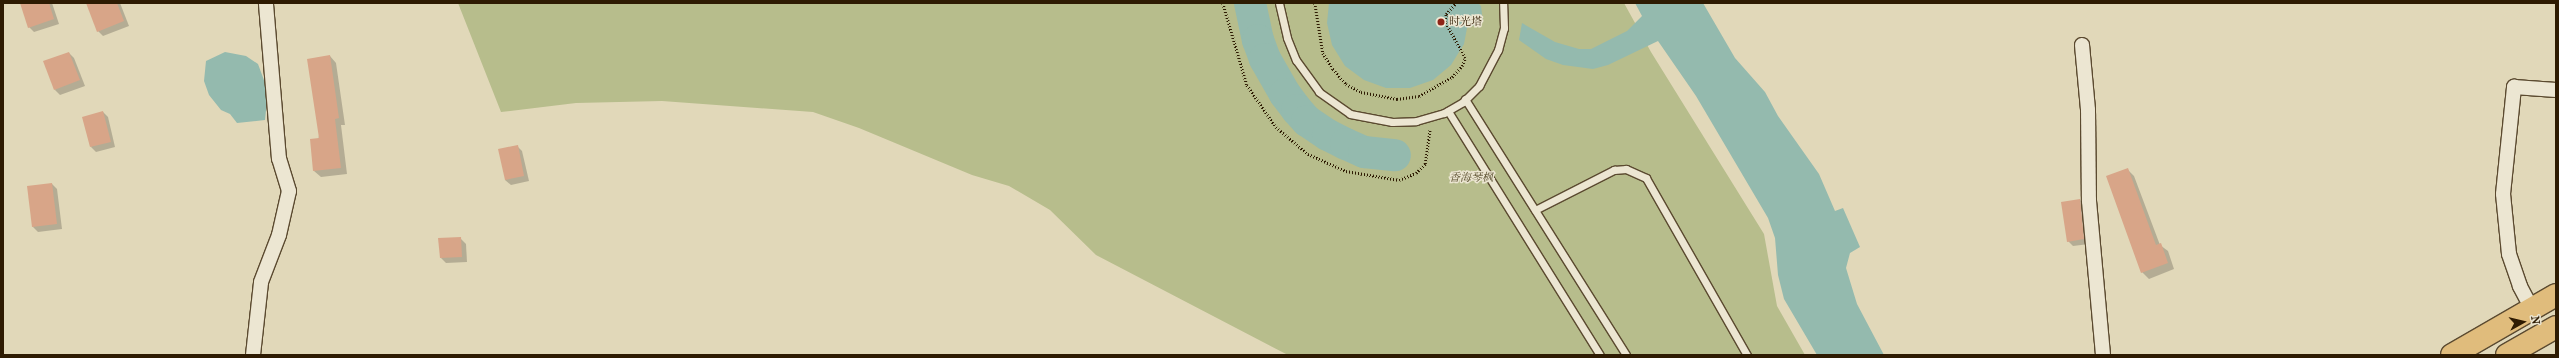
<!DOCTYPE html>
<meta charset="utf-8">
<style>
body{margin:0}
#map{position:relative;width:2559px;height:358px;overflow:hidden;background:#e1d8b9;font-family:"IM FELL French Canon","Noto Serif SC",serif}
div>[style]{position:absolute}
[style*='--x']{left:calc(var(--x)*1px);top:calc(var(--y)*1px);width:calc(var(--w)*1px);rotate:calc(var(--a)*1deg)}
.green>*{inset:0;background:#b7bd8c}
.water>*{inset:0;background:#94baae}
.shadow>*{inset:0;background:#0003}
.river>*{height:32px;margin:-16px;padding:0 16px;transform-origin:16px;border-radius:16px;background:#94baae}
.building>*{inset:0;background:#d8a588}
.path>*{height:2.5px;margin-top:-1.25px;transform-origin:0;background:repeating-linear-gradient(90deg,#2e1b02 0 1px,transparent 0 3px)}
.roads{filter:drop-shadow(1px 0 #5b4a30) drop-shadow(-1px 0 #5b4a30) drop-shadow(0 1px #5b4a30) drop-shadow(0 -1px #5b4a30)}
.lane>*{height:7px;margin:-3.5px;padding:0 3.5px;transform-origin:3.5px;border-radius:3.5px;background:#ece6d2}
.street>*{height:14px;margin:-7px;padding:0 7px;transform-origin:7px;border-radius:7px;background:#ece6d2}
.highway>*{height:22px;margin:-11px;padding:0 11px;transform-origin:11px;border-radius:11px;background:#e0bc7c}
.dots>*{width:11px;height:11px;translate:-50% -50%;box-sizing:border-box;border:2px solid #ece6d2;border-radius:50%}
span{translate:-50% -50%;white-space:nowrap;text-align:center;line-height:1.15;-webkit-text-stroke:3px #ece6d2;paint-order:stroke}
.poi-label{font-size:11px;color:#2e1b02}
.left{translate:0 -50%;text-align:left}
.park-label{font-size:11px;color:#574c2b;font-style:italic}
.frame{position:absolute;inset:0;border:4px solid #2e1b02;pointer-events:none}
.north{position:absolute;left:2503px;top:302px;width:40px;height:40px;-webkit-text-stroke:3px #ece6d2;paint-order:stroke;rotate:82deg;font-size:11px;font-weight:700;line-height:16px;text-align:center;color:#2e1b02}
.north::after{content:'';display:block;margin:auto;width:14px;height:18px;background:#2e1b02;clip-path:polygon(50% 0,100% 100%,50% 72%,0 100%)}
</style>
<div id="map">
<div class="green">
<div style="clip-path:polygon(458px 3px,1624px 3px,1651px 52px,1764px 234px,1777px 306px,1805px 355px,1288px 355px,1096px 255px,1050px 210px,1009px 186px,972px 175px,859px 128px,813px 112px,662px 101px,576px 103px,501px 112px)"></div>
</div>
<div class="water">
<div style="clip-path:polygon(1329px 3px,1478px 3px,1481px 6px,1483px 22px,1467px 28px,1464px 44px,1451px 65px,1433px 80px,1410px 88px,1386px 88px,1364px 80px,1345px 66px,1332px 45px,1327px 23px)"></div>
<div style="clip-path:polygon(1635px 3px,1703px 3px,1735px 58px,1765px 92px,1778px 116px,1819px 174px,1835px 211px,1843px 208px,1860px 247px,1850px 253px,1846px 268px,1857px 304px,1884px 355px,1817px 355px,1784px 299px,1778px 275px,1775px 238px,1768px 218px,1696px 96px,1658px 41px,1608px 65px,1593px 69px,1563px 65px,1546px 59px,1519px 40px,1522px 23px,1555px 42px,1579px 49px,1591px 49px,1627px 31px,1642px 16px)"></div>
<div style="clip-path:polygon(225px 52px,246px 56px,258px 64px,268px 91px,265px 120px,237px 123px,230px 114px,221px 110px,209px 95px,204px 81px,206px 61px)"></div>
</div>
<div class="shadow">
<div style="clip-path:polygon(21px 3px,52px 3px,59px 24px,34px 32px,29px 27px)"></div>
<div style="clip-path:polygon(97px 3px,120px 3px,129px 26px,103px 36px,98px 31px)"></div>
<div style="clip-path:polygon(69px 53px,74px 58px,85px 86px,60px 95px,55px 90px)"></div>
<div style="clip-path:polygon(330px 56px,336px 63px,345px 125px,341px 125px,347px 174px,321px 177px,314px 171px)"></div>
<div style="clip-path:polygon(103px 112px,108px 117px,115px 147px,96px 152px,91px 147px)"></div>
<div style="clip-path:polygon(517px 146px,522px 151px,529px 181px,511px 185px,505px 180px)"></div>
<div style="clip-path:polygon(2127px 169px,2134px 176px,2160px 245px,2168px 251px,2174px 269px,2149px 279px,2142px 272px)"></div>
<div style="clip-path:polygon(52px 184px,57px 189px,62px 229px,38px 232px,33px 227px)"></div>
<div style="clip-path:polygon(2080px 200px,2085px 205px,2089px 244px,2073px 246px,2068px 241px)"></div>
<div style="clip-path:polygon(460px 238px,466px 244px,467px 262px,446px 263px,441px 258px)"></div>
</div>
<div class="river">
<div style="--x:1250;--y:3;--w:38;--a:78"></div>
<div style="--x:1258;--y:40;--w:20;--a:70"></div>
<div style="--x:1265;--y:59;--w:40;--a:60.3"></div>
<div style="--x:1285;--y:94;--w:20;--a:53"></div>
<div style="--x:1297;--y:110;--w:15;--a:48"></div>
<div style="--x:1307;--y:121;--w:25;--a:34"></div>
<div style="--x:1328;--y:135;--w:20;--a:27"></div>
<div style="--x:1346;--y:144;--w:20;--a:24"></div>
<div style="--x:1364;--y:152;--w:31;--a:6"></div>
</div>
<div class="building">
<div style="clip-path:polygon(20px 3px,49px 3px,54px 19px,28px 28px)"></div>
<div style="clip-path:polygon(86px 3px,117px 3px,124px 21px,97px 32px)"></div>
<div style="clip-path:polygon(69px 52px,80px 80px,54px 90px,43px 61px)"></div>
<div style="clip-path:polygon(330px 55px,339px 118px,335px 119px,341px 168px,313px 171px,310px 139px,319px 138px,307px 59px)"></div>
<div style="clip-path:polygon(103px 111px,111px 142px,90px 147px,82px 117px)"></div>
<div style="clip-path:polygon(518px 145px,524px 176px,505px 180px,498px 149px)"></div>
<div style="clip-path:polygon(2128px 168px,2156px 245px,2161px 243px,2168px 263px,2141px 273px,2106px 176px)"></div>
<div style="clip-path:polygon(52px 183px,57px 224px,32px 227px,27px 186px)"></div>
<div style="clip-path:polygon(2080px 199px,2084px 239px,2067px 242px,2061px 202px)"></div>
<div style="clip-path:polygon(461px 237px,462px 257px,440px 258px,438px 238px)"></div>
</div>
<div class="path">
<div style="--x:1223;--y:3;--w:85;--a:73.7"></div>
<div style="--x:1247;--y:85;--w:51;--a:55.4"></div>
<div style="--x:1276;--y:127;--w:42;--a:40.2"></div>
<div style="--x:1308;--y:154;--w:42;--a:24.1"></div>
<div style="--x:1346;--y:171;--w:54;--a:9.6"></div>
<div style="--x:1399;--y:180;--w:18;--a:-22"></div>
<div style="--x:1416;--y:173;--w:13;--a:-45"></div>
<div style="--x:1425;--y:164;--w:35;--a:-82"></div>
<div style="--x:1315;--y:3;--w:51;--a:80.9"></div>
<div style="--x:1323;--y:53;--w:19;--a:58"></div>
<div style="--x:1333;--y:69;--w:20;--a:49"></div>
<div style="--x:1346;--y:84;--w:17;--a:28"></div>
<div style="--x:1361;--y:92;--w:37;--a:11"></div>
<div style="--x:1397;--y:99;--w:22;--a:-8"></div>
<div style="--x:1419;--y:96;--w:38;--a:-30"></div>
<div style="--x:1452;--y:77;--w:15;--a:-48"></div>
<div style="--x:1462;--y:66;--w:9;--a:-69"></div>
<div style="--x:1465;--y:58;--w:41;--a:-119.1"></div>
<div style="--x:1445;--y:22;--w:8;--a:-83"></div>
<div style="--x:1446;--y:14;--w:15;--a:-48"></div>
</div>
<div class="roads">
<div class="lane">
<div style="--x:1279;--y:3;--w:36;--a:77"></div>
<div style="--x:1287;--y:38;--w:24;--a:68"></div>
<div style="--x:1296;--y:60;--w:39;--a:54"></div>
<div style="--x:1319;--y:92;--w:38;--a:35"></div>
<div style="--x:1350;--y:114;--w:43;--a:10.8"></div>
<div style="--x:1392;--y:122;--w:24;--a:-2"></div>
<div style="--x:1416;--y:121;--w:29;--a:-16"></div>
<div style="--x:1444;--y:113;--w:22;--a:-30"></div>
<div style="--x:1463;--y:102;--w:23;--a:-45"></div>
<div style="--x:1479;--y:86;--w:41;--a:-62.2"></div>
<div style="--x:1498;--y:50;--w:23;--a:-75"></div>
<div style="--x:1504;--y:28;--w:25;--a:-92"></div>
<div style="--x:1465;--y:99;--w:302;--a:57.8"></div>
<div style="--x:1448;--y:111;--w:287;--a:58.1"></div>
<div style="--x:1535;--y:210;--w:89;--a:-26.9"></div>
<div style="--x:1614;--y:170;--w:12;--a:-5"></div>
<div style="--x:1626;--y:169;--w:22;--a:24"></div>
<div style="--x:1646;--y:178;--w:204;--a:60.3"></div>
</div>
<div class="street">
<div style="--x:2082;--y:45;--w:65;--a:84.7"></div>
<div style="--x:2088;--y:110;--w:91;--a:89.4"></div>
<div style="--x:2089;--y:201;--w:155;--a:84.8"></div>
<div style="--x:2532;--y:309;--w:26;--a:-118"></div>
<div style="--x:2520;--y:286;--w:34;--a:-109"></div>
<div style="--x:2509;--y:254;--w:60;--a:-95.7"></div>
<div style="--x:2503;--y:194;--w:108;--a:-84.1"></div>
<div style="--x:2514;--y:87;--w:42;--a:4.1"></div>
<div style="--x:253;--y:355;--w:73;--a:-83.7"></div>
<div style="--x:261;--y:282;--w:50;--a:-69"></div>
<div style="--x:279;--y:235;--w:45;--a:-77.2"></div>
<div style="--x:289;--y:191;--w:34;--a:-107"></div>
<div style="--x:279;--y:159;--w:157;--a:-94.8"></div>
</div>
<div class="highway">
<div style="--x:2452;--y:355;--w:120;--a:-30"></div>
<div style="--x:2507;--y:355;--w:56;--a:-29.7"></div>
</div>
</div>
<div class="dots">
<div style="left:1441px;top:22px;background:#8f2418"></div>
</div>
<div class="poi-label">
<span class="left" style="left:1449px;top:22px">时光塔</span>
</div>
<div class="park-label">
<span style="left:1471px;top:178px">香海琴枫</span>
</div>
<div class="frame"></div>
<div class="north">N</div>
</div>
